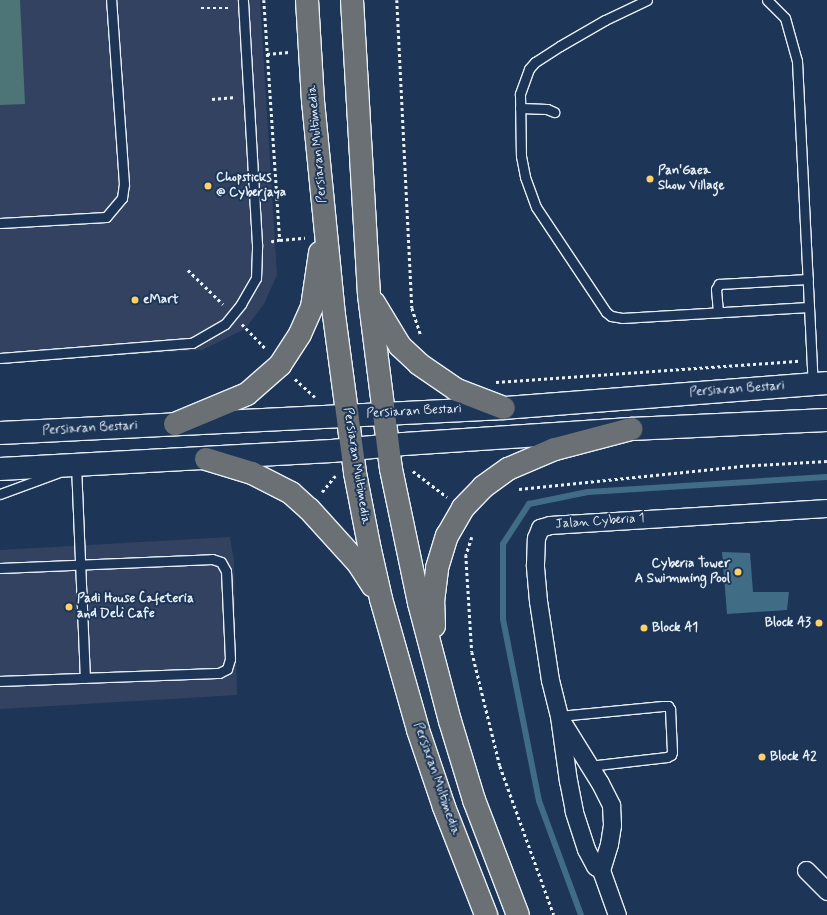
<!DOCTYPE html>
<style>
body{margin:0}
#map{position:relative;width:827px;height:915px;overflow:hidden;background:#1d3557;font-family:Mynerve,sans-serif}
div>[style]{position:absolute}
[style*='--x']{left:calc(var(--x)*1px);top:calc(var(--y)*1px);width:calc(var(--w)*1px);rotate:calc(var(--a)*1deg)}
.built>*{inset:0;background:#334260}
.green>*{inset:0;background:#4d7477}
.water>*{inset:0;background:#406c86}
.stream>*{height:6px;margin:-3px;padding:0 3px;transform-origin:3px;border-radius:3px;background:#406c86}
.path>*{height:2.5px;margin-top:-1.25px;transform-origin:0;background:repeating-linear-gradient(90deg,#e8f1f8 0 3px,transparent 0 6px)}
.roads{filter:drop-shadow(1px 0 #e8f1f8) drop-shadow(-1px 0 #e8f1f8) drop-shadow(0 1px #e8f1f8) drop-shadow(0 -1px #e8f1f8)}
.service>*{height:9px;margin:-4.5px;padding:0 4.5px;transform-origin:4.5px;border-radius:4.5px;background:#1d3557}
.minor>*{height:17px;margin:-8.5px;padding:0 8.5px;transform-origin:8.5px;border-radius:8.5px;background:#1d3557}
.secondary>*{height:22px;margin:-11px;padding:0 11px;transform-origin:11px;border-radius:11px;background:#1d3557}
.primary>*{height:22px;margin:-11px;padding:0 11px;transform-origin:11px;border-radius:11px;background:#6b7074}
.dots>*{width:11px;height:11px;translate:-50% -50%;box-sizing:border-box;border:2px solid #1d3557;border-radius:50%}
span{translate:-50% -50%;white-space:nowrap;text-align:center;line-height:1.15;-webkit-text-stroke:4px #1d3557;paint-order:stroke}
.street-label{font-size:13px;color:#e8f1f8}
.poi-label{font-size:13px;color:#e8f1f8;font-weight:700}
.left{translate:0 -50%;text-align:left}
.right{translate:-100% -50%;text-align:right}
</style>
<div id="map">
<div class="built">
<div style="clip-path:polygon(0 0,260px 0,277px 275px,264px 304px,245px 329px,202px 350px,0 363px)"></div>
<div style="clip-path:polygon(230px 537px,234px 561px,237px 695px,0 709px,0 550px)"></div>
</div>
<div class="green">
<div style="clip-path:polygon(0 0,20px 0,25px 104px,0 105px)"></div>
</div>
<div class="water">
<div style="clip-path:polygon(722px 552px,750px 553px,753px 592px,789px 592px,787px 610px,727px 614px)"></div>
</div>
<div class="stream">
<div style="--x:581;--y:915;--w:121;--a:-110.2"></div>
<div style="--x:539;--y:801;--w:186;--a:-101.2"></div>
<div style="--x:503;--y:619;--w:75;--a:-90"></div>
<div style="--x:503;--y:544;--w:48;--a:-57"></div>
<div style="--x:529;--y:504;--w:60;--a:-11.5"></div>
<div style="--x:588;--y:492;--w:239;--a:-3.6"></div>
</div>
<div class="path">
<div style="--x:264;--y:0;--w:241;--a:86.2"></div>
<div style="--x:280;--y:240;--w:9;--a:167"></div>
<div style="--x:397;--y:0;--w:308;--a:87.2"></div>
<div style="--x:412;--y:308;--w:29;--a:72"></div>
<div style="--x:201;--y:8;--w:29;--a:0"></div>
<div style="--x:267;--y:54;--w:22;--a:-5"></div>
<div style="--x:212;--y:99;--w:24;--a:-5"></div>
<div style="--x:280;--y:240;--w:25;--a:-5"></div>
<div style="--x:188;--y:270;--w:49;--a:44.2"></div>
<div style="--x:242;--y:324;--w:35;--a:46"></div>
<div style="--x:295;--y:379;--w:27;--a:42"></div>
<div style="--x:496;--y:382;--w:304;--a:-4"></div>
<div style="--x:413;--y:471;--w:43;--a:37.4"></div>
<div style="--x:519;--y:489;--w:222;--a:-5.9"></div>
<div style="--x:740;--y:466;--w:87;--a:-3.3"></div>
<div style="--x:322;--y:492;--w:21;--a:-51"></div>
<div style="--x:472;--y:537;--w:19;--a:108"></div>
<div style="--x:466;--y:555;--w:97;--a:86.5"></div>
<div style="--x:472;--y:652;--w:117;--a:76.2"></div>
<div style="--x:500;--y:766;--w:158;--a:70.1"></div>
</div>
<div class="roads">
<div class="service">
<div style="--x:647;--y:0;--w:47;--a:154.5"></div>
<div style="--x:605;--y:20;--w:52;--a:150"></div>
<div style="--x:560;--y:46;--w:30;--a:147"></div>
<div style="--x:535;--y:62;--w:9;--a:131"></div>
<div style="--x:529;--y:69;--w:27;--a:110"></div>
<div style="--x:520;--y:94;--w:62;--a:89.1"></div>
<div style="--x:521;--y:156;--w:21;--a:79"></div>
<div style="--x:525;--y:177;--w:32;--a:70"></div>
<div style="--x:536;--y:207;--w:126;--a:56.3"></div>
<div style="--x:606;--y:312;--w:6;--a:39"></div>
<div style="--x:611;--y:316;--w:11;--a:10"></div>
<div style="--x:622;--y:318;--w:187;--a:-3.4"></div>
<div style="--x:767;--y:0;--w:25;--a:45"></div>
<div style="--x:785;--y:18;--w:45;--a:74.4"></div>
<div style="--x:797;--y:61;--w:323;--a:87.2"></div>
<div style="--x:520;--y:108;--w:27;--a:2"></div>
<div style="--x:547;--y:109;--w:8;--a:23"></div>
<div style="--x:0;--y:223;--w:106;--a:-3.2"></div>
<div style="--x:106;--y:217;--w:25;--a:-50"></div>
<div style="--x:122;--y:198;--w:14;--a:-82"></div>
<div style="--x:124;--y:184;--w:184;--a:-94"></div>
<div style="--x:718;--y:312;--w:23;--a:-95"></div>
<div style="--x:716;--y:289;--w:6;--a:-59"></div>
<div style="--x:719;--y:284;--w:89;--a:-3.2"></div>
<div style="--x:0;--y:358;--w:193;--a:-4.5"></div>
<div style="--x:192;--y:343;--w:38;--a:-30"></div>
<div style="--x:225;--y:324;--w:26;--a:-51"></div>
<div style="--x:241;--y:304;--w:30;--a:-60"></div>
<div style="--x:256;--y:278;--w:34;--a:-88"></div>
<div style="--x:257;--y:244;--w:244;--a:-93.3"></div>
<div style="--x:76;--y:465;--w:213;--a:87.6"></div>
<div style="--x:0;--y:494;--w:61;--a:-20.2"></div>
<div style="--x:0;--y:568;--w:212;--a:-2.4"></div>
<div style="--x:212;--y:559;--w:9;--a:18"></div>
<div style="--x:221;--y:562;--w:10;--a:61"></div>
<div style="--x:226;--y:571;--w:88;--a:87.4"></div>
<div style="--x:230;--y:659;--w:10;--a:107"></div>
<div style="--x:227;--y:669;--w:9;--a:153"></div>
<div style="--x:219;--y:673;--w:219;--a:177.9"></div>
<div style="--x:559;--y:716;--w:104;--a:-5.5"></div>
<div style="--x:663;--y:706;--w:5;--a:0"></div>
<div style="--x:668;--y:706;--w:4;--a:56"></div>
<div style="--x:670;--y:709;--w:43;--a:87.3"></div>
<div style="--x:672;--y:752;--w:3;--a:108"></div>
<div style="--x:671;--y:755;--w:4;--a:153"></div>
<div style="--x:667;--y:757;--w:79;--a:173.4"></div>
</div>
<div class="minor">
<div style="--x:564;--y:725;--w:68;--a:58.2"></div>
<div style="--x:600;--y:783;--w:25;--a:63"></div>
<div style="--x:611;--y:805;--w:20;--a:87"></div>
<div style="--x:612;--y:825;--w:19;--a:99"></div>
<div style="--x:609;--y:844;--w:27;--a:107"></div>
<div style="--x:806;--y:870;--w:30;--a:45"></div>
<div style="--x:617;--y:915;--w:48;--a:-109.6"></div>
<div style="--x:601;--y:870;--w:7;--a:-146"></div>
<div style="--x:595;--y:866;--w:19;--a:-118"></div>
<div style="--x:586;--y:849;--w:40;--a:-108"></div>
<div style="--x:574;--y:811;--w:31;--a:-101"></div>
<div style="--x:568;--y:781;--w:66;--a:-97.9"></div>
<div style="--x:559;--y:716;--w:37;--a:-104"></div>
<div style="--x:550;--y:680;--w:80;--a:-98.6"></div>
<div style="--x:538;--y:601;--w:37;--a:-95"></div>
<div style="--x:535;--y:564;--w:26;--a:-88"></div>
<div style="--x:536;--y:538;--w:11;--a:-68"></div>
<div style="--x:540;--y:528;--w:10;--a:-17"></div>
<div style="--x:550;--y:525;--w:278;--a:-3.5"></div>
</div>
<div class="secondary">
<div style="--x:0;--y:433;--w:505;--a:-2.84"></div>
<div style="--x:504;--y:408;--w:324;--a:-4.4"></div>
<div style="--x:0;--y:469;--w:332;--a:-3.1"></div>
<div style="--x:332;--y:451;--w:72;--a:-5.6"></div>
<div style="--x:404;--y:444;--w:227;--a:-3.8"></div>
<div style="--x:631;--y:429;--w:196;--a:-2.6"></div>
</div>
<div class="primary">
<div style="--x:307;--y:0;--w:101;--a:86.6"></div>
<div style="--x:313;--y:101;--w:215;--a:84.4"></div>
<div style="--x:334;--y:315;--w:159;--a:82.4"></div>
<div style="--x:355;--y:473;--w:78;--a:79"></div>
<div style="--x:370;--y:550;--w:50;--a:77.3"></div>
<div style="--x:381;--y:599;--w:136;--a:74.2"></div>
<div style="--x:418;--y:730;--w:81;--a:71.3"></div>
<div style="--x:444;--y:807;--w:116;--a:68.7"></div>
<div style="--x:352;--y:0;--w:295;--a:86.7"></div>
<div style="--x:369;--y:295;--w:175;--a:82.8"></div>
<div style="--x:391;--y:469;--w:137;--a:78.2"></div>
<div style="--x:419;--y:603;--w:122;--a:75.3"></div>
<div style="--x:450;--y:721;--w:83;--a:73.1"></div>
<div style="--x:474;--y:800;--w:123;--a:69.1"></div>
<div style="--x:374;--y:303;--w:50;--a:58.8"></div>
<div style="--x:400;--y:346;--w:26;--a:43"></div>
<div style="--x:419;--y:364;--w:46;--a:34.4"></div>
<div style="--x:457;--y:390;--w:50;--a:21"></div>
<div style="--x:175;--y:424;--w:78;--a:-22.6"></div>
<div style="--x:247;--y:394;--w:44;--a:-41.3"></div>
<div style="--x:280;--y:365;--w:37;--a:-57"></div>
<div style="--x:300;--y:334;--w:30;--a:-66"></div>
<div style="--x:312;--y:307;--w:55;--a:-81.6"></div>
<div style="--x:206;--y:459;--w:48;--a:16.9"></div>
<div style="--x:252;--y:473;--w:44;--a:27.1"></div>
<div style="--x:291;--y:493;--w:24;--a:42"></div>
<div style="--x:309;--y:509;--w:73;--a:47.8"></div>
<div style="--x:358;--y:563;--w:27;--a:57"></div>
<div style="--x:434;--y:626;--w:24;--a:-92"></div>
<div style="--x:433;--y:602;--w:34;--a:-83"></div>
<div style="--x:437;--y:568;--w:34;--a:-73"></div>
<div style="--x:447;--y:536;--w:32;--a:-60"></div>
<div style="--x:463;--y:508;--w:29;--a:-46"></div>
<div style="--x:483;--y:487;--w:31;--a:-36"></div>
<div style="--x:508;--y:469;--w:51;--a:-23.1"></div>
<div style="--x:555;--y:449;--w:79;--a:-14.7"></div>
</div>
</div>
<div class="dots">
<div style="left:650px;top:179px;background:#ffd166"></div>
<div style="left:208px;top:186px;background:#ffd166"></div>
<div style="left:135px;top:300px;background:#ffd166"></div>
<div style="left:738px;top:572px;background:#ffd166"></div>
<div style="left:69px;top:607px;background:#ffd166"></div>
<div style="left:819px;top:623px;background:#ffd166"></div>
<div style="left:644px;top:628px;background:#ffd166"></div>
<div style="left:762px;top:757px;background:#ffd166"></div>
</div>
<div class="street-label">
<span style="left:318px;top:144px;rotate:-95deg">Persiaran Multimedia</span>
<span style="left:737px;top:390px;rotate:-4deg">Persiaran Bestari</span>
<span style="left:414px;top:412px;rotate:-3deg">Persiaran Bestari</span>
<span style="left:90px;top:429px;rotate:-3deg">Persiaran Bestari</span>
<span style="left:356px;top:466px;rotate:81deg">Persiaran Multimedia</span>
<span style="left:600px;top:522px;rotate:-4deg">Jalan Cyberia 1</span>
<span style="left:436px;top:779px;rotate:71deg">Persiaran Multimedia</span>
</div>
<div class="poi-label">
<span class="left" style="left:658px;top:179px">Pan'Gaea<br>Show Village</span>
<span class="left" style="left:216px;top:186px">Chopsticks<br>@ Cyberjaya</span>
<span class="left" style="left:143px;top:300px">eMart</span>
<span class="right" style="left:730px;top:572px">Cyberia Tower<br>A Swimming Pool</span>
<span class="left" style="left:77px;top:607px">Padi House Cafeteria<br>and Deli Cafe</span>
<span class="right" style="left:811px;top:623px">Block A3</span>
<span class="left" style="left:652px;top:628px">Block A1</span>
<span class="left" style="left:770px;top:757px">Block A2</span>
</div>
</div>
